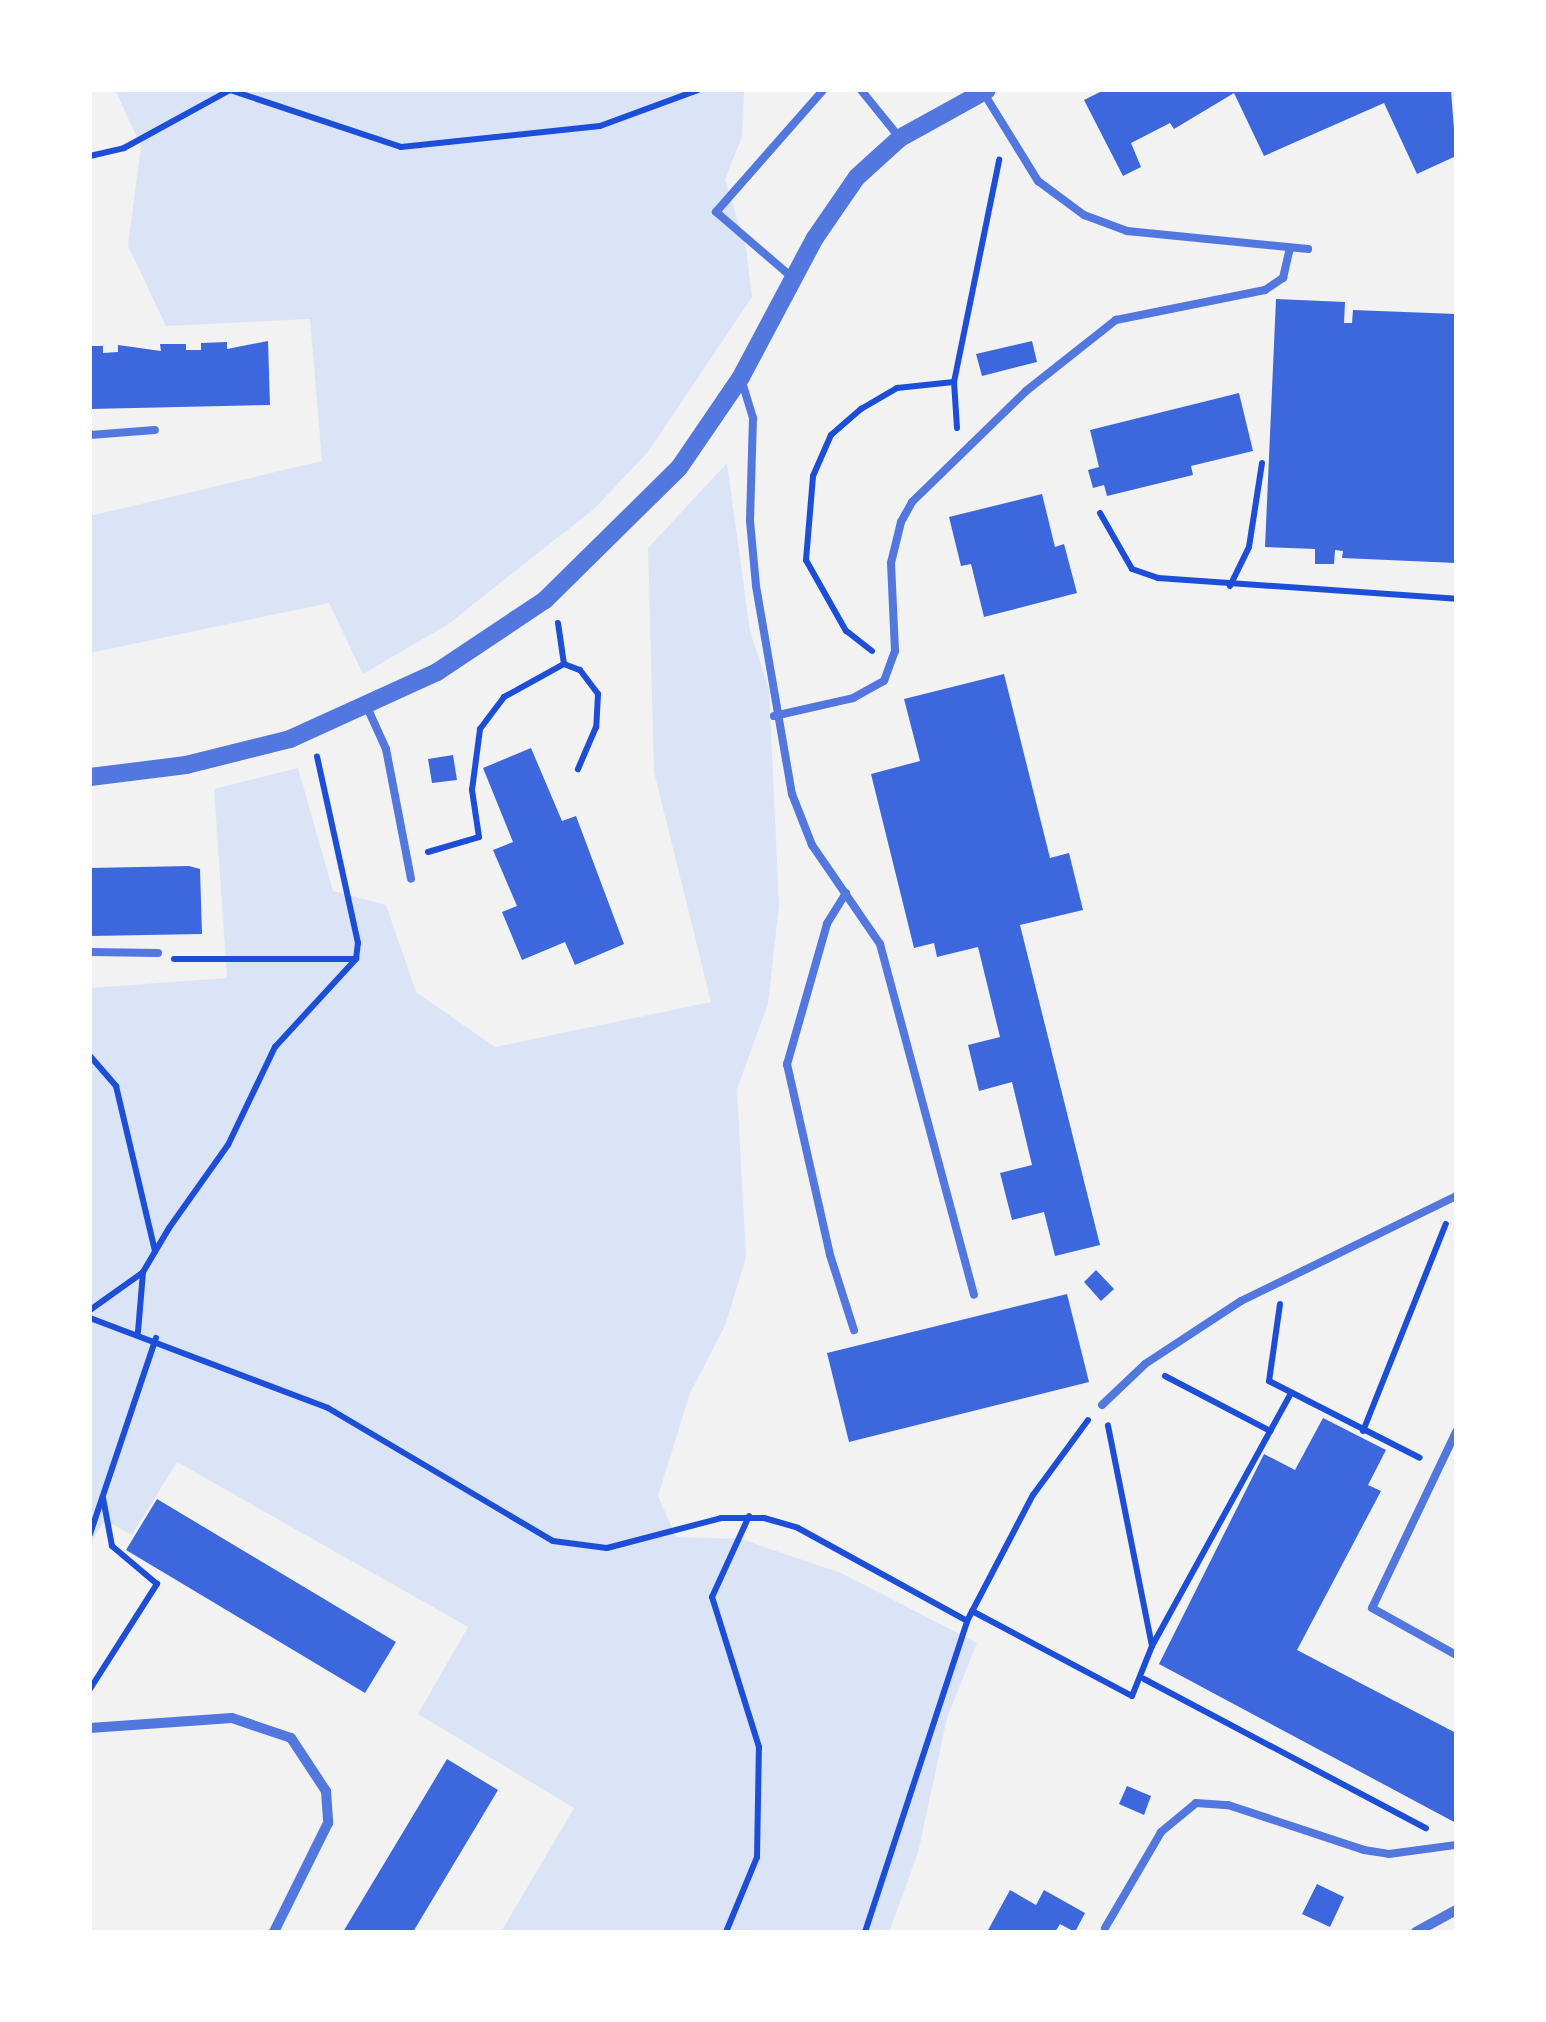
<!DOCTYPE html>
<style>
body{margin:0}
#map{position:relative;width:1546px;height:2022px;overflow:hidden;background:#f2f2f2;font-family:Ubuntu,sans-serif}
div>[style]{position:absolute}
[style*='--x']{left:calc(var(--x)*1px);top:calc(var(--y)*1px);width:calc(var(--w)*1px);rotate:calc(var(--a)*1deg)}
.green>*{inset:0;background:#dbe4f7}
.building>*{inset:0;background:#3d67dc}
.path>*{height:6px;margin:-3px;padding:0 3px;transform-origin:3px;border-radius:3px;background:#1d4ed8}
.service>*{height:8px;margin:-4px;padding:0 4px;transform-origin:4px;border-radius:4px;background:#5277de}
.minor>*{height:10px;margin:-5px;padding:0 5px;transform-origin:5px;border-radius:5px;background:#5277de}
.tertiary>*{height:18px;margin:-9px;padding:0 9px;transform-origin:9px;border-radius:9px;background:#5277de}
span{translate:-50% -50%;white-space:nowrap;text-align:center;line-height:1.15;-webkit-text-stroke:9px #fff;paint-order:stroke}
.frame{position:absolute;inset:0;border:92px solid #fff;pointer-events:none}
</style>
<div id="map">
<div class="green">
<div style="clip-path:polygon(115px 90px,744px 90px,742px 137px,725px 179px,746px 248px,752px 297px,648px 452px,594px 509px,447px 625px,363px 674px,329px 603px,90px 653px,90px 516px,322px 461px,310px 319px,166px 326px,128px 246px,141px 146px)"></div>
<div style="clip-path:polygon(727px 463px,750px 631px,769px 689px,779px 905px,768px 1004px,737px 1089px,746px 1257px,725px 1326px,690px 1393px,658px 1496px,676px 1537px,741px 1539px,841px 1573px,977px 1643px,947px 1718px,918px 1853px,889px 1932px,501px 1932px,574px 1808px,418px 1714px,468px 1627px,177px 1462px,132px 1535px,105px 1520px,90px 1544px,90px 988px,227px 978px,214px 789px,298px 768px,333px 891px,386px 905px,416px 992px,495px 1047px,711px 1002px,654px 772px,648px 548px)"></div>
</div>
<div class="building">
<div style="clip-path:polygon(1104px 90px,1451px 90px,1456px 156px,1417px 174px,1384px 103px,1264px 156px,1234px 93px,1174px 129px,1170px 123px,1131px 143px,1141px 167px,1123px 176px,1084px 100px)"></div>
<div style="clip-path:polygon(1276px 299px,1345px 302px,1344px 323px,1352px 323px,1353px 310px,1456px 314px,1456px 563px,1342px 558px,1343px 551px,1335px 550px,1334px 564px,1315px 564px,1315px 549px,1265px 547px)"></div>
<div style="clip-path:polygon(268px 341px,270px 405px,90px 409px,90px 346px,103px 346px,103px 353px,118px 352px,118px 345px,161px 351px,160px 344px,186px 344px,186px 350px,201px 350px,201px 343px,227px 342px,227px 349px)"></div>
<div style="clip-path:polygon(1032px 341px,1037px 362px,982px 376px,976px 354px)"></div>
<div style="clip-path:polygon(1239px 393px,1253px 451px,1191px 466px,1193px 475px,1107px 496px,1104px 485px,1093px 488px,1088px 470px,1099px 467px,1090px 430px)"></div>
<div style="clip-path:polygon(1042px 494px,1055px 547px,1064px 544px,1077px 593px,984px 617px,971px 564px,961px 566px,949px 517px)"></div>
<div style="clip-path:polygon(1004px 674px,1050px 858px,1069px 853px,1083px 910px,1020px 925px,1100px 1245px,1055px 1256px,1044px 1212px,1012px 1220px,1000px 1173px,1032px 1165px,1012px 1082px,979px 1091px,968px 1045px,1000px 1037px,978px 947px,937px 957px,934px 943px,914px 948px,871px 774px,920px 761px,904px 699px)"></div>
<div style="clip-path:polygon(531px 748px,562px 821px,576px 816px,624px 944px,575px 965px,565px 942px,522px 960px,502px 912px,517px 906px,493px 850px,513px 842px,483px 768px)"></div>
<div style="clip-path:polygon(453px 755px,457px 780px,432px 783px,428px 759px)"></div>
<div style="clip-path:polygon(189px 866px,200px 869px,202px 934px,90px 936px,90px 868px)"></div>
<div style="clip-path:polygon(1096px 1270px,1114px 1289px,1101px 1301px,1084px 1282px)"></div>
<div style="clip-path:polygon(1067px 1294px,1089px 1382px,849px 1442px,827px 1353px)"></div>
<div style="clip-path:polygon(1323px 1418px,1386px 1450px,1368px 1485px,1381px 1491px,1297px 1650px,1456px 1733px,1456px 1823px,1159px 1664px,1264px 1454px,1295px 1470px)"></div>
<div style="clip-path:polygon(157px 1499px,396px 1642px,365px 1693px,126px 1550px)"></div>
<div style="clip-path:polygon(447px 1759px,498px 1790px,413px 1932px,343px 1932px)"></div>
<div style="clip-path:polygon(1127px 1786px,1151px 1796px,1144px 1815px,1119px 1804px)"></div>
<div style="clip-path:polygon(1317px 1884px,1344px 1897px,1330px 1927px,1302px 1914px)"></div>
<div style="clip-path:polygon(1010px 1890px,1036px 1905px,1044px 1890px,1085px 1913px,1075px 1932px,1060px 1924px,1055px 1932px,987px 1932px)"></div>
</div>
<div class="path">
<div style="--x:90;--y:156;--w:35;--a:-13"></div>
<div style="--x:124;--y:148;--w:121;--a:-28.7"></div>
<div style="--x:230;--y:90;--w:180;--a:18.4"></div>
<div style="--x:401;--y:147;--w:200;--a:-6"></div>
<div style="--x:600;--y:126;--w:104;--a:-20.2"></div>
<div style="--x:957;--y:428;--w:46;--a:-93.7"></div>
<div style="--x:954;--y:382;--w:227;--a:-78.5"></div>
<div style="--x:1100;--y:513;--w:64;--a:60.3"></div>
<div style="--x:1132;--y:569;--w:28;--a:19"></div>
<div style="--x:1158;--y:578;--w:299;--a:4"></div>
<div style="--x:1230;--y:586;--w:43;--a:-64"></div>
<div style="--x:1249;--y:547;--w:85;--a:-81.2"></div>
<div style="--x:558;--y:623;--w:41;--a:81.7"></div>
<div style="--x:872;--y:651;--w:33;--a:-142"></div>
<div style="--x:846;--y:631;--w:81;--a:-119.4"></div>
<div style="--x:806;--y:560;--w:84;--a:-85.2"></div>
<div style="--x:813;--y:476;--w:45;--a:-66.3"></div>
<div style="--x:831;--y:435;--w:40;--a:-41"></div>
<div style="--x:861;--y:409;--w:42;--a:-30.3"></div>
<div style="--x:897;--y:388;--w:57;--a:-6"></div>
<div style="--x:428;--y:852;--w:53;--a:-16.4"></div>
<div style="--x:479;--y:837;--w:48;--a:-98.5"></div>
<div style="--x:472;--y:790;--w:62;--a:-82.5"></div>
<div style="--x:480;--y:729;--w:40;--a:-53"></div>
<div style="--x:504;--y:697;--w:68;--a:-28.8"></div>
<div style="--x:564;--y:664;--w:17;--a:21"></div>
<div style="--x:580;--y:670;--w:30;--a:53"></div>
<div style="--x:598;--y:694;--w:33;--a:93"></div>
<div style="--x:596;--y:727;--w:46;--a:113.2"></div>
<div style="--x:174;--y:959;--w:180;--a:0"></div>
<div style="--x:90;--y:1056;--w:40;--a:49"></div>
<div style="--x:116;--y:1086;--w:170;--a:76.7"></div>
<div style="--x:1280;--y:1304;--w:78;--a:98.1"></div>
<div style="--x:1269;--y:1381;--w:169;--a:27"></div>
<div style="--x:90;--y:1310;--w:64;--a:-35.4"></div>
<div style="--x:90;--y:1318;--w:254;--a:20.7"></div>
<div style="--x:328;--y:1408;--w:261;--a:30.6"></div>
<div style="--x:553;--y:1541;--w:54;--a:7.4"></div>
<div style="--x:607;--y:1548;--w:118;--a:-14.7"></div>
<div style="--x:721;--y:1518;--w:43;--a:0"></div>
<div style="--x:764;--y:1518;--w:35;--a:16"></div>
<div style="--x:798;--y:1528;--w:193;--a:28.8"></div>
<div style="--x:138;--y:1332;--w:60;--a:-85.2"></div>
<div style="--x:143;--y:1272;--w:51;--a:-59.4"></div>
<div style="--x:169;--y:1228;--w:102;--a:-54.6"></div>
<div style="--x:228;--y:1145;--w:109;--a:-64.4"></div>
<div style="--x:275;--y:1047;--w:120;--a:-47.4"></div>
<div style="--x:356;--y:959;--w:16;--a:-83"></div>
<div style="--x:358;--y:943;--w:191;--a:-102.4"></div>
<div style="--x:1165;--y:1376;--w:119;--a:27.6"></div>
<div style="--x:1363;--y:1431;--w:223;--a:-68.2"></div>
<div style="--x:90;--y:1534;--w:207;--a:-71.4"></div>
<div style="--x:972;--y:1611;--w:181;--a:28"></div>
<div style="--x:1132;--y:1696;--w:54;--a:-68.2"></div>
<div style="--x:1152;--y:1646;--w:225;--a:-101.3"></div>
<div style="--x:1152;--y:1646;--w:289;--a:-61.2"></div>
<div style="--x:1144;--y:1679;--w:319;--a:27.9"></div>
<div style="--x:90;--y:1689;--w:125;--a:-57.5"></div>
<div style="--x:157;--y:1584;--w:59;--a:-139.8"></div>
<div style="--x:112;--y:1546;--w:49;--a:-100.6"></div>
<div style="--x:726;--y:1932;--w:81;--a:-67.5"></div>
<div style="--x:757;--y:1857;--w:110;--a:-89"></div>
<div style="--x:759;--y:1747;--w:157;--a:-107.4"></div>
<div style="--x:712;--y:1597;--w:89;--a:-65.4"></div>
<div style="--x:865;--y:1932;--w:327;--a:-71.8"></div>
<div style="--x:967;--y:1621;--w:142;--a:-62.4"></div>
<div style="--x:1033;--y:1495;--w:93;--a:-53.7"></div>
</div>
<div class="service">
<div style="--x:861;--y:90;--w:60;--a:51"></div>
<div style="--x:983;--y:92;--w:105;--a:58.3"></div>
<div style="--x:1038;--y:181;--w:57;--a:36.5"></div>
<div style="--x:1084;--y:215;--w:46;--a:20.4"></div>
<div style="--x:1127;--y:231;--w:182;--a:5.7"></div>
<div style="--x:794;--y:279;--w:103;--a:-139.3"></div>
<div style="--x:716;--y:212;--w:162;--a:-48.7"></div>
<div style="--x:742;--y:382;--w:38;--a:73"></div>
<div style="--x:753;--y:418;--w:103;--a:91.7"></div>
<div style="--x:750;--y:521;--w:65;--a:84.7"></div>
<div style="--x:756;--y:586;--w:211;--a:80.2"></div>
<div style="--x:792;--y:794;--w:55;--a:68.6"></div>
<div style="--x:812;--y:845;--w:120;--a:55.5"></div>
<div style="--x:880;--y:944;--w:363;--a:75"></div>
<div style="--x:90;--y:435;--w:65;--a:-4.4"></div>
<div style="--x:367;--y:707;--w:46;--a:65.7"></div>
<div style="--x:386;--y:749;--w:132;--a:79.1"></div>
<div style="--x:774;--y:716;--w:81;--a:-12.8"></div>
<div style="--x:853;--y:698;--w:35;--a:-29"></div>
<div style="--x:884;--y:681;--w:32;--a:-70"></div>
<div style="--x:895;--y:651;--w:88;--a:-92.6"></div>
<div style="--x:891;--y:563;--w:42;--a:-76.3"></div>
<div style="--x:901;--y:522;--w:23;--a:-61"></div>
<div style="--x:912;--y:502;--w:159;--a:-44.2"></div>
<div style="--x:1026;--y:391;--w:115;--a:-38.3"></div>
<div style="--x:1116;--y:320;--w:152;--a:-11.4"></div>
<div style="--x:1265;--y:290;--w:22;--a:-34"></div>
<div style="--x:1283;--y:278;--w:31;--a:-77"></div>
<div style="--x:846;--y:893;--w:36;--a:122"></div>
<div style="--x:827;--y:924;--w:146;--a:105.9"></div>
<div style="--x:787;--y:1064;--w:196;--a:77.3"></div>
<div style="--x:830;--y:1255;--w:79;--a:72.3"></div>
<div style="--x:90;--y:952;--w:68;--a:0.8"></div>
<div style="--x:1102;--y:1405;--w:59;--a:-43.6"></div>
<div style="--x:1145;--y:1364;--w:115;--a:-33.3"></div>
<div style="--x:1241;--y:1301;--w:239;--a:-26"></div>
<div style="--x:1456;--y:1432;--w:195;--a:115.5"></div>
<div style="--x:1372;--y:1608;--w:96;--a:29.2"></div>
<div style="--x:1105;--y:1928;--w:111;--a:-59.7"></div>
<div style="--x:1161;--y:1832;--w:45;--a:-39.6"></div>
<div style="--x:1196;--y:1803;--w:32;--a:4"></div>
<div style="--x:1228;--y:1805;--w:143;--a:18.3"></div>
<div style="--x:1364;--y:1850;--w:25;--a:9"></div>
<div style="--x:1389;--y:1854;--w:68;--a:-7.7"></div>
</div>
<div class="minor">
<div style="--x:90;--y:1728;--w:142;--a:-4"></div>
<div style="--x:232;--y:1718;--w:62;--a:18.7"></div>
<div style="--x:291;--y:1738;--w:64;--a:56.6"></div>
<div style="--x:326;--y:1791;--w:32;--a:86"></div>
<div style="--x:328;--y:1823;--w:122;--a:116.4"></div>
<div style="--x:1416;--y:1932;--w:46;--a:-28.8"></div>
</div>
<div class="tertiary">
<div style="--x:90;--y:777;--w:97;--a:-7.1"></div>
<div style="--x:186;--y:765;--w:107;--a:-14"></div>
<div style="--x:290;--y:739;--w:162;--a:-24.5"></div>
<div style="--x:437;--y:672;--w:130;--a:-33.7"></div>
<div style="--x:545;--y:600;--w:188;--a:-44.6"></div>
<div style="--x:679;--y:468;--w:110;--a:-55.7"></div>
<div style="--x:741;--y:377;--w:157;--a:-62"></div>
<div style="--x:815;--y:238;--w:74;--a:-55.5"></div>
<div style="--x:857;--y:177;--w:58;--a:-42.2"></div>
<div style="--x:900;--y:138;--w:99;--a:-28.9"></div>
</div>
<div class="frame"></div>
</div>
